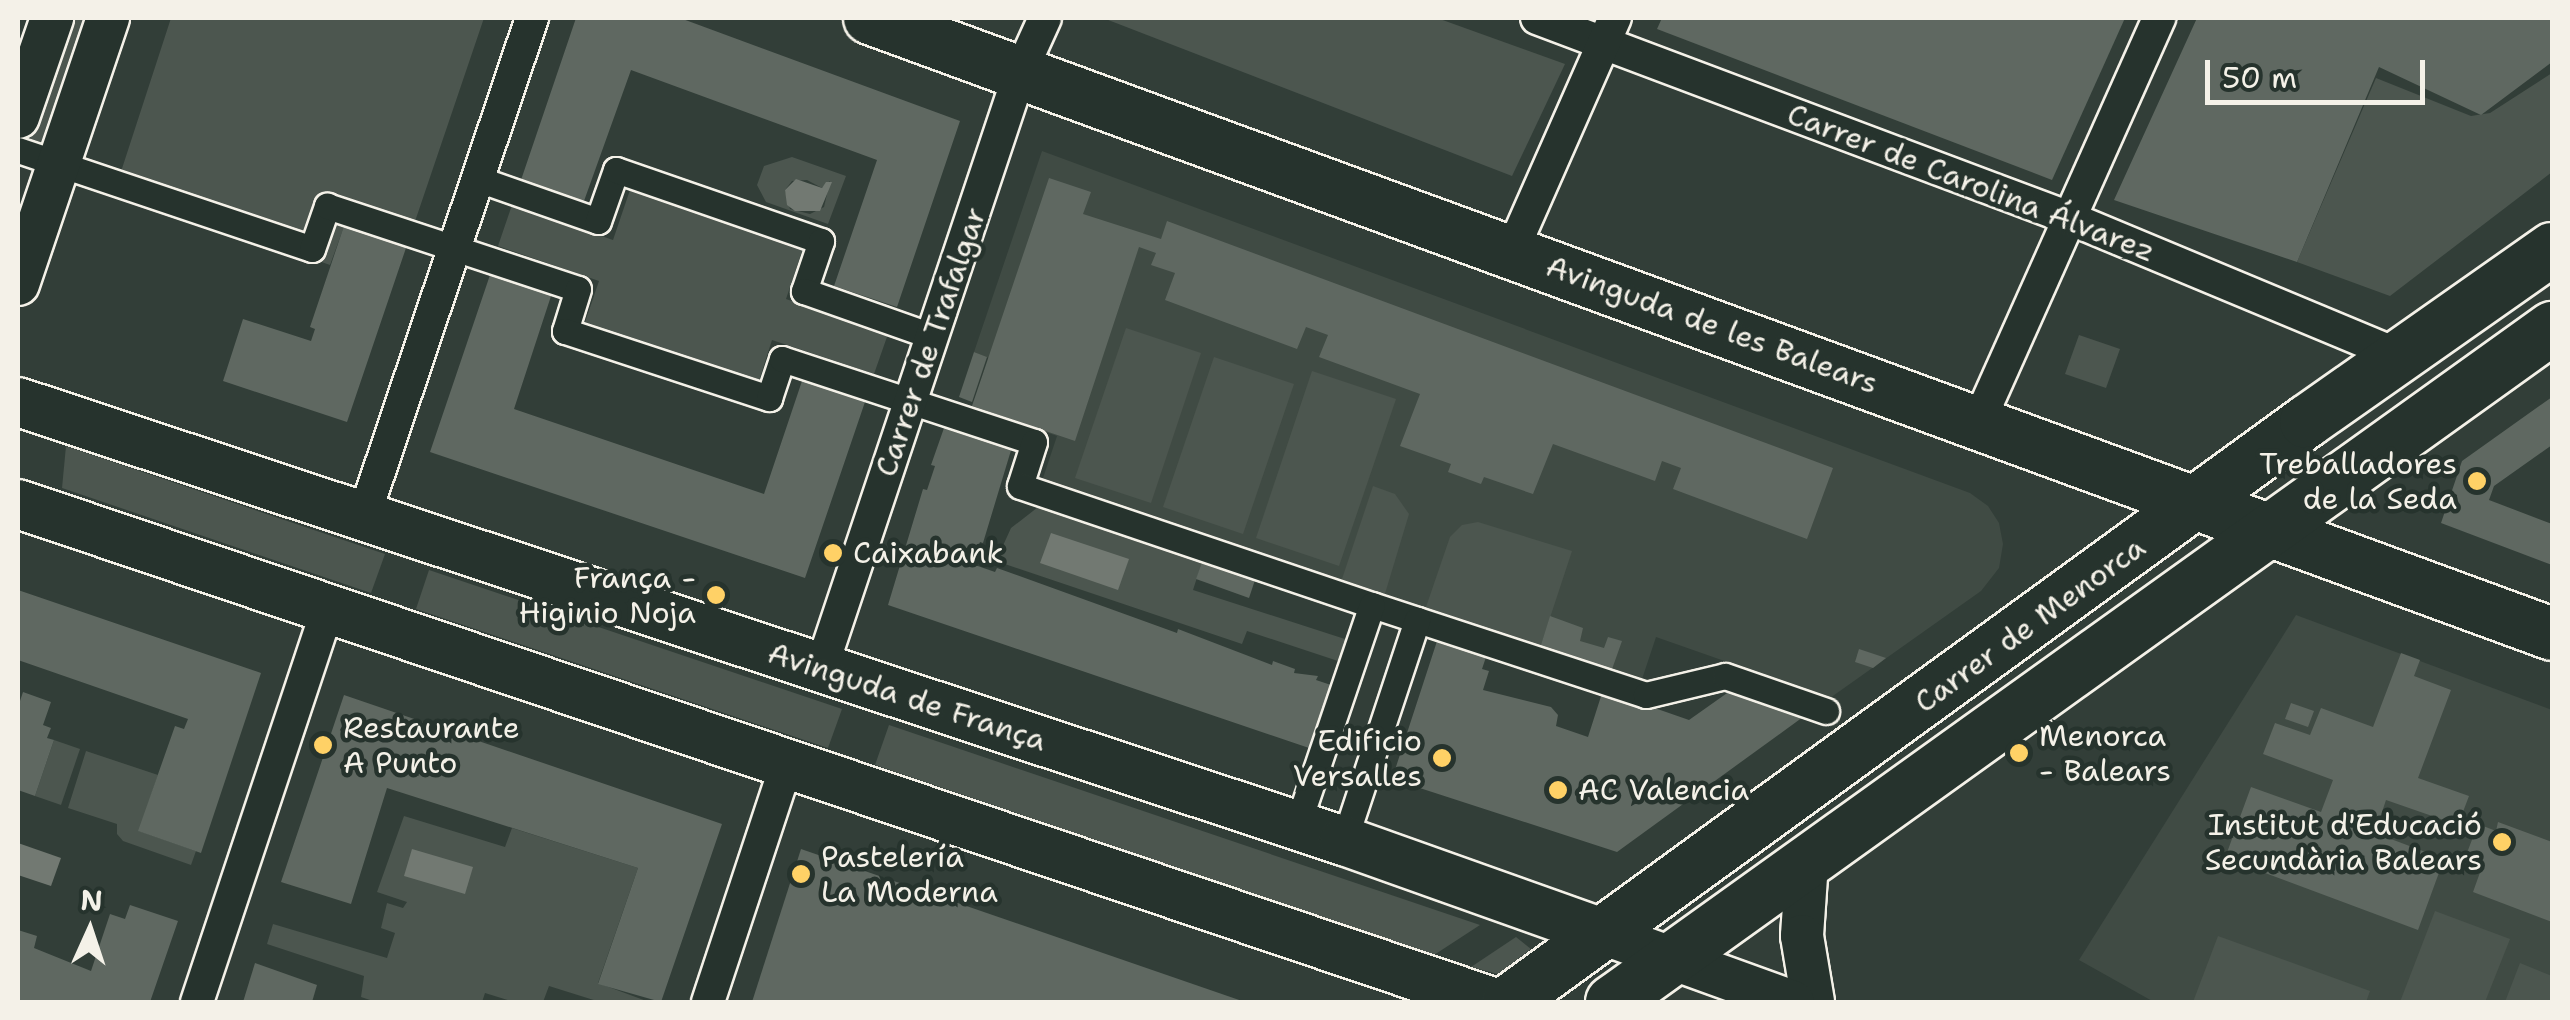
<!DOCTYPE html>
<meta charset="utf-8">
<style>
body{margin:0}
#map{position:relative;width:2570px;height:1020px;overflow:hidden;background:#323e38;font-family:"Shantell Sans",sans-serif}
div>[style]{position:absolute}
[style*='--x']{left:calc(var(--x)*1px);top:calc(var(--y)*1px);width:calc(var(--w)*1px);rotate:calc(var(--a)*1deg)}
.built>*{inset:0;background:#404b44}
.green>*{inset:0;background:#4c564f}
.water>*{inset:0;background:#727972}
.building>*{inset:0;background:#5f6861}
.roads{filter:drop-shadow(2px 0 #f4f1e8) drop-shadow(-2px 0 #f4f1e8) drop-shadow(0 2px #f4f1e8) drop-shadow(0 -2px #f4f1e8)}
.pedestrian>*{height:25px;margin:-12.5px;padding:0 12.5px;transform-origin:12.5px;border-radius:12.5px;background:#26332d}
.minor>*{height:32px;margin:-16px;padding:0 16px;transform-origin:16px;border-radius:16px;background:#26332d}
.tertiary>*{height:42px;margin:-21px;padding:0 21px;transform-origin:21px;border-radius:21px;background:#26332d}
.secondary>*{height:48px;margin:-24px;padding:0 24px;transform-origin:24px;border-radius:24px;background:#26332d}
.primary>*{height:52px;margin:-26px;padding:0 26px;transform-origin:26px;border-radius:26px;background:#26332d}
.dots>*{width:28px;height:28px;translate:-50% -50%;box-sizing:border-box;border:5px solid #26332d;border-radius:50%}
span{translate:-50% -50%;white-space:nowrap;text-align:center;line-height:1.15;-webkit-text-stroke:9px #26332d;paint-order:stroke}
.street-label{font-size:30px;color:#f4f1e8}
.poi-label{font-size:30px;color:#f4f1e8}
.right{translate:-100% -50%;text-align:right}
.left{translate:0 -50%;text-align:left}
.frame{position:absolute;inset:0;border:20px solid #f4f1e8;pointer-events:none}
.north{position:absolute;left:40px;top:880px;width:100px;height:100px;-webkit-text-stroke:8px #26332d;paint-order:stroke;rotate:3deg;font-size:28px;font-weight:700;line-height:40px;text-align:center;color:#f4f1e8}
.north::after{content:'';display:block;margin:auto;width:35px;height:45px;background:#f4f1e8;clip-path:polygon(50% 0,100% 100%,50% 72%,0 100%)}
.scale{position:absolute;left:2205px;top:60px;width:220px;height:45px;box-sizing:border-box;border:5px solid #f4f1e8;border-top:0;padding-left:12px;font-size:30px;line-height:35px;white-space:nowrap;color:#f4f1e8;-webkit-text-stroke:8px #26332d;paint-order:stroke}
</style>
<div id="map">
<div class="built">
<div style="clip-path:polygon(1042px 151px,1970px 493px,1988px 506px,1999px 523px,2003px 544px,1999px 568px,1981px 591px,1830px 698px,1656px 637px,1641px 682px,1042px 481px,1057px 436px,972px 406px,989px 358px,974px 352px)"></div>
<div style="clip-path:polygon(2296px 615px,2552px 710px,2552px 1002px,2154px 1002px,2079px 960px)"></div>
</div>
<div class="green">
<div style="clip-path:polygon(71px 18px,85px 18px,40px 151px,28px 146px)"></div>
<div style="clip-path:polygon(171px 18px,484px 18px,407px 245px,345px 224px,330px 265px,115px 190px)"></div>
<div style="clip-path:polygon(1103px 18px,1437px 18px,1565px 64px,1512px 176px)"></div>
<div style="clip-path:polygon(2552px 73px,2552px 172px,2390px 296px,2297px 262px,2376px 78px,2471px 116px,2490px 113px)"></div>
<div style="clip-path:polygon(evenodd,792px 157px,846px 176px,828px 224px,766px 202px,757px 185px,764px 166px,792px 157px,807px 180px,822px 188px,830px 181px,824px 207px,810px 214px,790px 209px,785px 190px,792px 181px,807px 180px)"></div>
<div style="clip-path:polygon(631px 187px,804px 245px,786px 299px,888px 334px,874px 374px,772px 340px,757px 387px,583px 328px,599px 281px,498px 246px,512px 205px,613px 240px)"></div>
<div style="clip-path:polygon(1126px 328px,1201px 353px,1151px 503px,1075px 478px)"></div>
<div style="clip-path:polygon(2079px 335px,2120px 349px,2106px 388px,2065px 374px)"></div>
<div style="clip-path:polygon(1214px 357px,1294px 384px,1243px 534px,1163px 507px)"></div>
<div style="clip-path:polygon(1312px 371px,1396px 399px,1339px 566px,1256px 538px)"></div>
<div style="clip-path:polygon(66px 446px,385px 554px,371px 593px,62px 488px)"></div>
<div style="clip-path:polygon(1373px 486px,1395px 494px,1409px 514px,1384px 597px,1341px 582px)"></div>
<div style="clip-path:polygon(1042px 504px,1203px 559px,1193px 590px,1348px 640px,1341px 662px,1247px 631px,1242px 644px,996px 561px,1011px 528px)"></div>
<div style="clip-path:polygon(1478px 522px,1572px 551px,1540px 648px,1425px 610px,1450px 537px,1462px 525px)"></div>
<div style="clip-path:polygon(429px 570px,842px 709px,828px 748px,416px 609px)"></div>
<div style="clip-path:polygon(889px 725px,1480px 925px,1434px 955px,875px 765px)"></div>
<div style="clip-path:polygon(54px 740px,80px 749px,61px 805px,35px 796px)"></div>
<div style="clip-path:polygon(86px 751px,158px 775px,139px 831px,196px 851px,191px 865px,123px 841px,117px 834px,117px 824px,68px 808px)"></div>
<div style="clip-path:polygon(404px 816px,505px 847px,512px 828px,638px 868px,598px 983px,649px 1002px,600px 1002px,549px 986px,543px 1002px,514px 1002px,485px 993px,482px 1002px,376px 1002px,361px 997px,364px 976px,267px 944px,273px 924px,387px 958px,395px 933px,381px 928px,387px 903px,403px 908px,407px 902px,377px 892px)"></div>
<div style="clip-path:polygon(2435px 911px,2510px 939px,2485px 1002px,2400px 1002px)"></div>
<div style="clip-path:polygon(2218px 936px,2370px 991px,2366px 1002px,2193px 1002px)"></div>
<div style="clip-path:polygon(1516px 937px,1531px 949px,1498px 974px,1471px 967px)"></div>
<div style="clip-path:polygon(2520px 963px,2552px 976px,2552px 1002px,2505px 1002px)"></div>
</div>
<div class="water">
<div style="clip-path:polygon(796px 179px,822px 188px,826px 182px,832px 182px,820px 211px,795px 211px,787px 205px,785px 190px)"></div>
<div style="clip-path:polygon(1051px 533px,1129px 559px,1118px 590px,1040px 563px)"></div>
<div style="clip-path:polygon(18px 843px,61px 858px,51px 886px,18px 875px)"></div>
<div style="clip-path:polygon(412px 849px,473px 867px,465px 894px,404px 876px)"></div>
</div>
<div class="building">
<div style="clip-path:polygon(576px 18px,680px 18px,960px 121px,897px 307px,834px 286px,877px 160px,631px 70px,584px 201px,521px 180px)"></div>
<div style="clip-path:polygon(1662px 18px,2125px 18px,2052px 180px,1657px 29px)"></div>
<div style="clip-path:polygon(2197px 18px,2552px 18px,2552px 62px,2481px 115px,2379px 67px,2297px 262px,2114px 200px)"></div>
<div style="clip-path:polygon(1049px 178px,1091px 192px,1083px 214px,1161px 239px,1167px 221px,1833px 468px,1807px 539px,1673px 489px,1681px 468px,1662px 461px,1655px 481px,1553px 444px,1533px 494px,1484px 477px,1481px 484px,1448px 472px,1451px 464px,1400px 446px,1420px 394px,1319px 357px,1328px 335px,1306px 327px,1297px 349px,1165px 300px,1175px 273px,1151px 265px,1156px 253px,1139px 247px,1075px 441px,972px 406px)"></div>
<div style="clip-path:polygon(345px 223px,407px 245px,347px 422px,223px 381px,243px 319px,311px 341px,315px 329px,310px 327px)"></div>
<div style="clip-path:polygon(491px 272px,552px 293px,514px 409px,764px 494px,803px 378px,866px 399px,805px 578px,430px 452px)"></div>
<div style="clip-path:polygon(974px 352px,987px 357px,972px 402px,959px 397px)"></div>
<div style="clip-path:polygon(2552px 397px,2552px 445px,2494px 486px,2489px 500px,2552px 524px,2552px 565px,2441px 523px,2462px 461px)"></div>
<div style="clip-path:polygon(949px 427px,1012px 447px,983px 543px,980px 542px,972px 564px,995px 572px,997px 568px,1177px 633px,1178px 629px,1272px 665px,1273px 661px,1295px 669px,1294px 673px,1318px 676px,1316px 680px,1334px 686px,1312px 749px,888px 605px,923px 489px,927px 490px,935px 466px,931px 465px,944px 428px)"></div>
<div style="clip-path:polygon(1203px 559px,1256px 577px,1249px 598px,1196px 579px)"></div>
<div style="clip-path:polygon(18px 590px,261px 673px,201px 853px,138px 831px,175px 726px,184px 729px,188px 719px,18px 660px)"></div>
<div style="clip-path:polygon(1550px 616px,1583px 628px,1580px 641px,1604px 648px,1608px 637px,1622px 641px,1611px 672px,1540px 648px)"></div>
<div style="clip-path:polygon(1439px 635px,1488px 651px,1482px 669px,1489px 671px,1483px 690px,1551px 707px,1558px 715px,1556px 726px,1588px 737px,1603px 690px,1689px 720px,1730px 691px,1803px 717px,1617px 852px,1392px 779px)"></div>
<div style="clip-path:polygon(1859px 649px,1886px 658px,1873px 668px,1855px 662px)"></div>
<div style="clip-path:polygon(2401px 653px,2420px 660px,2414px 676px,2451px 690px,2418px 778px,2469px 796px,2458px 825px,2386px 800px,2375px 833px,2444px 859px,2418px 930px,2225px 858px,2251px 787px,2321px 812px,2333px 780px,2263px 754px,2275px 723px,2310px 735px,2321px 708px,2373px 727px)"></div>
<div style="clip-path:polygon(23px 692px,51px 702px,43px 725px,51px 728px,47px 738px,54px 740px,35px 796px,18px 790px,18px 707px)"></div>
<div style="clip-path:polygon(344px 695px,722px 824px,661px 1002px,598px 984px,638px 868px,387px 788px,351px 904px,281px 882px)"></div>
<div style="clip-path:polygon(2291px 703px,2314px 711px,2308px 727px,2285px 719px)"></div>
<div style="clip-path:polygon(2498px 822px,2552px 842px,2552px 922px,2473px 892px,2483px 864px,2465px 858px,2478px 824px,2496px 831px)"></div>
<div style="clip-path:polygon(801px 849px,1245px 1002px,752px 1002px)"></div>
<div style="clip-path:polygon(130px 905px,178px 921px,150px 1002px,18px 1002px,18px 930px,37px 936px,34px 948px,91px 971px,110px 914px,125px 919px)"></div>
<div style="clip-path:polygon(255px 963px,317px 985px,312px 1002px,243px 1002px)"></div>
</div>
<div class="roads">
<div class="pedestrian">
<div style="--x:18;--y:150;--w:310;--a:18.6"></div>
<div style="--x:312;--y:249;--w:46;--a:-70.8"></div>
<div style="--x:327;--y:206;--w:264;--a:18.3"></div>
<div style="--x:578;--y:289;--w:44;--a:107.2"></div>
<div style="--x:565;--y:331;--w:215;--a:18.2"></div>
<div style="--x:769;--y:398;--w:41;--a:-71.6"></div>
<div style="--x:782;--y:359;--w:265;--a:18.2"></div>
<div style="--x:1034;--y:442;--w:46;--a:107.7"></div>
<div style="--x:1020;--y:486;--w:372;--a:18.7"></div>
<div style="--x:1372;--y:605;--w:288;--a:18.2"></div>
<div style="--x:1646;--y:695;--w:81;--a:-13.5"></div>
<div style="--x:1725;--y:676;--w:107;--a:19.1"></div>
<div style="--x:478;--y:179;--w:127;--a:19.3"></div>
<div style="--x:598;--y:221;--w:54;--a:-70.6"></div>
<div style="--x:616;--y:170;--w:217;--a:19.1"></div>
<div style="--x:821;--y:241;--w:53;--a:108.8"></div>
<div style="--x:804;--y:291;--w:136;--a:19.4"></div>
<div style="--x:1297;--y:826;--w:233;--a:-71.3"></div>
<div style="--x:1344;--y:841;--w:233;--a:-71.7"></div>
</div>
<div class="minor">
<div style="--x:1537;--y:18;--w:568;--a:20.6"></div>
<div style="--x:2069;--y:218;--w:360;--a:22.6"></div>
<div style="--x:1512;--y:251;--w:255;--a:-66.2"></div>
<div style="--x:1978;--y:423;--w:444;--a:-65.9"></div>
<div style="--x:364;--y:516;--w:526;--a:-71.36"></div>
<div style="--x:821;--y:669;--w:628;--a:-71.54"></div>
<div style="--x:1020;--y:73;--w:60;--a:-65.6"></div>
<div style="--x:197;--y:1002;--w:414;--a:-71.6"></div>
<div style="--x:708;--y:1002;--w:249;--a:-71.7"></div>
</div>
<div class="tertiary">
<div style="--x:18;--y:117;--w:105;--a:-71"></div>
<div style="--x:18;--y:284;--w:281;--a:-71.3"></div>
<div style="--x:1807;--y:862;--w:74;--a:93.9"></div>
<div style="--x:1802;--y:936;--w:67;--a:80.5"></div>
<div style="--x:1602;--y:933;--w:203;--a:19.9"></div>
</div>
<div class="secondary">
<div style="--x:18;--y:402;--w:1397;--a:18.32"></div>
<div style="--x:1344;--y:841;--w:274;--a:19.6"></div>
<div style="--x:18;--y:504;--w:1557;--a:18.66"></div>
</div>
<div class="primary">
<div style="--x:870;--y:18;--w:1791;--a:20.11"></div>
<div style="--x:1508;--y:1002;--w:987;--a:-36.01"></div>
<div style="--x:2306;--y:422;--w:301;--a:-35.1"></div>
<div style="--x:1612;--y:1002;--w:1157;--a:-35.64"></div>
</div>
</div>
<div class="dots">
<div style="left:2477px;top:481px;background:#ffd166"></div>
<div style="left:833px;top:553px;background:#ffd166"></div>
<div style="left:716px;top:595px;background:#ffd166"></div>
<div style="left:323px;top:745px;background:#ffd166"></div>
<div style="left:2019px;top:753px;background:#ffd166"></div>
<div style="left:1442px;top:758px;background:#ffd166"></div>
<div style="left:1558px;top:790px;background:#ffd166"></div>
<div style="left:2502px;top:842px;background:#ffd166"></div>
<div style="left:801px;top:874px;background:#ffd166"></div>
</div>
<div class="street-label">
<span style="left:1971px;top:183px;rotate:21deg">Carrer de Carolina Álvarez</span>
<span style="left:1712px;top:325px;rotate:20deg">Avinguda de les Balears</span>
<span style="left:931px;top:342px;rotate:-71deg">Carrer de Trafalgar</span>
<span style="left:2030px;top:625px;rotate:-36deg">Carrer de Menorca</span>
<span style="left:907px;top:697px;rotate:18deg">Avinguda de França</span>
</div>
<div class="poi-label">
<span class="right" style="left:2457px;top:481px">Treballadores<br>de la Seda</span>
<span class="left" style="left:853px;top:553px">Caixabank</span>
<span class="right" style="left:696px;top:595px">França -<br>Higinio Noja</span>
<span class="left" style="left:343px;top:745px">Restaurante<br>A Punto</span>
<span class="left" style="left:2039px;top:753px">Menorca<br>- Balears</span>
<span class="right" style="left:1422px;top:758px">Edificio<br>Versalles</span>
<span class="left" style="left:1578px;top:790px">AC Valencia</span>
<span class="right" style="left:2482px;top:842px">Institut d'Educació<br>Secundària Balears</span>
<span class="left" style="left:821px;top:874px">Pastelería<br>La Moderna</span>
</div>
<div class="frame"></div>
<div class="north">N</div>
<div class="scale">50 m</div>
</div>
